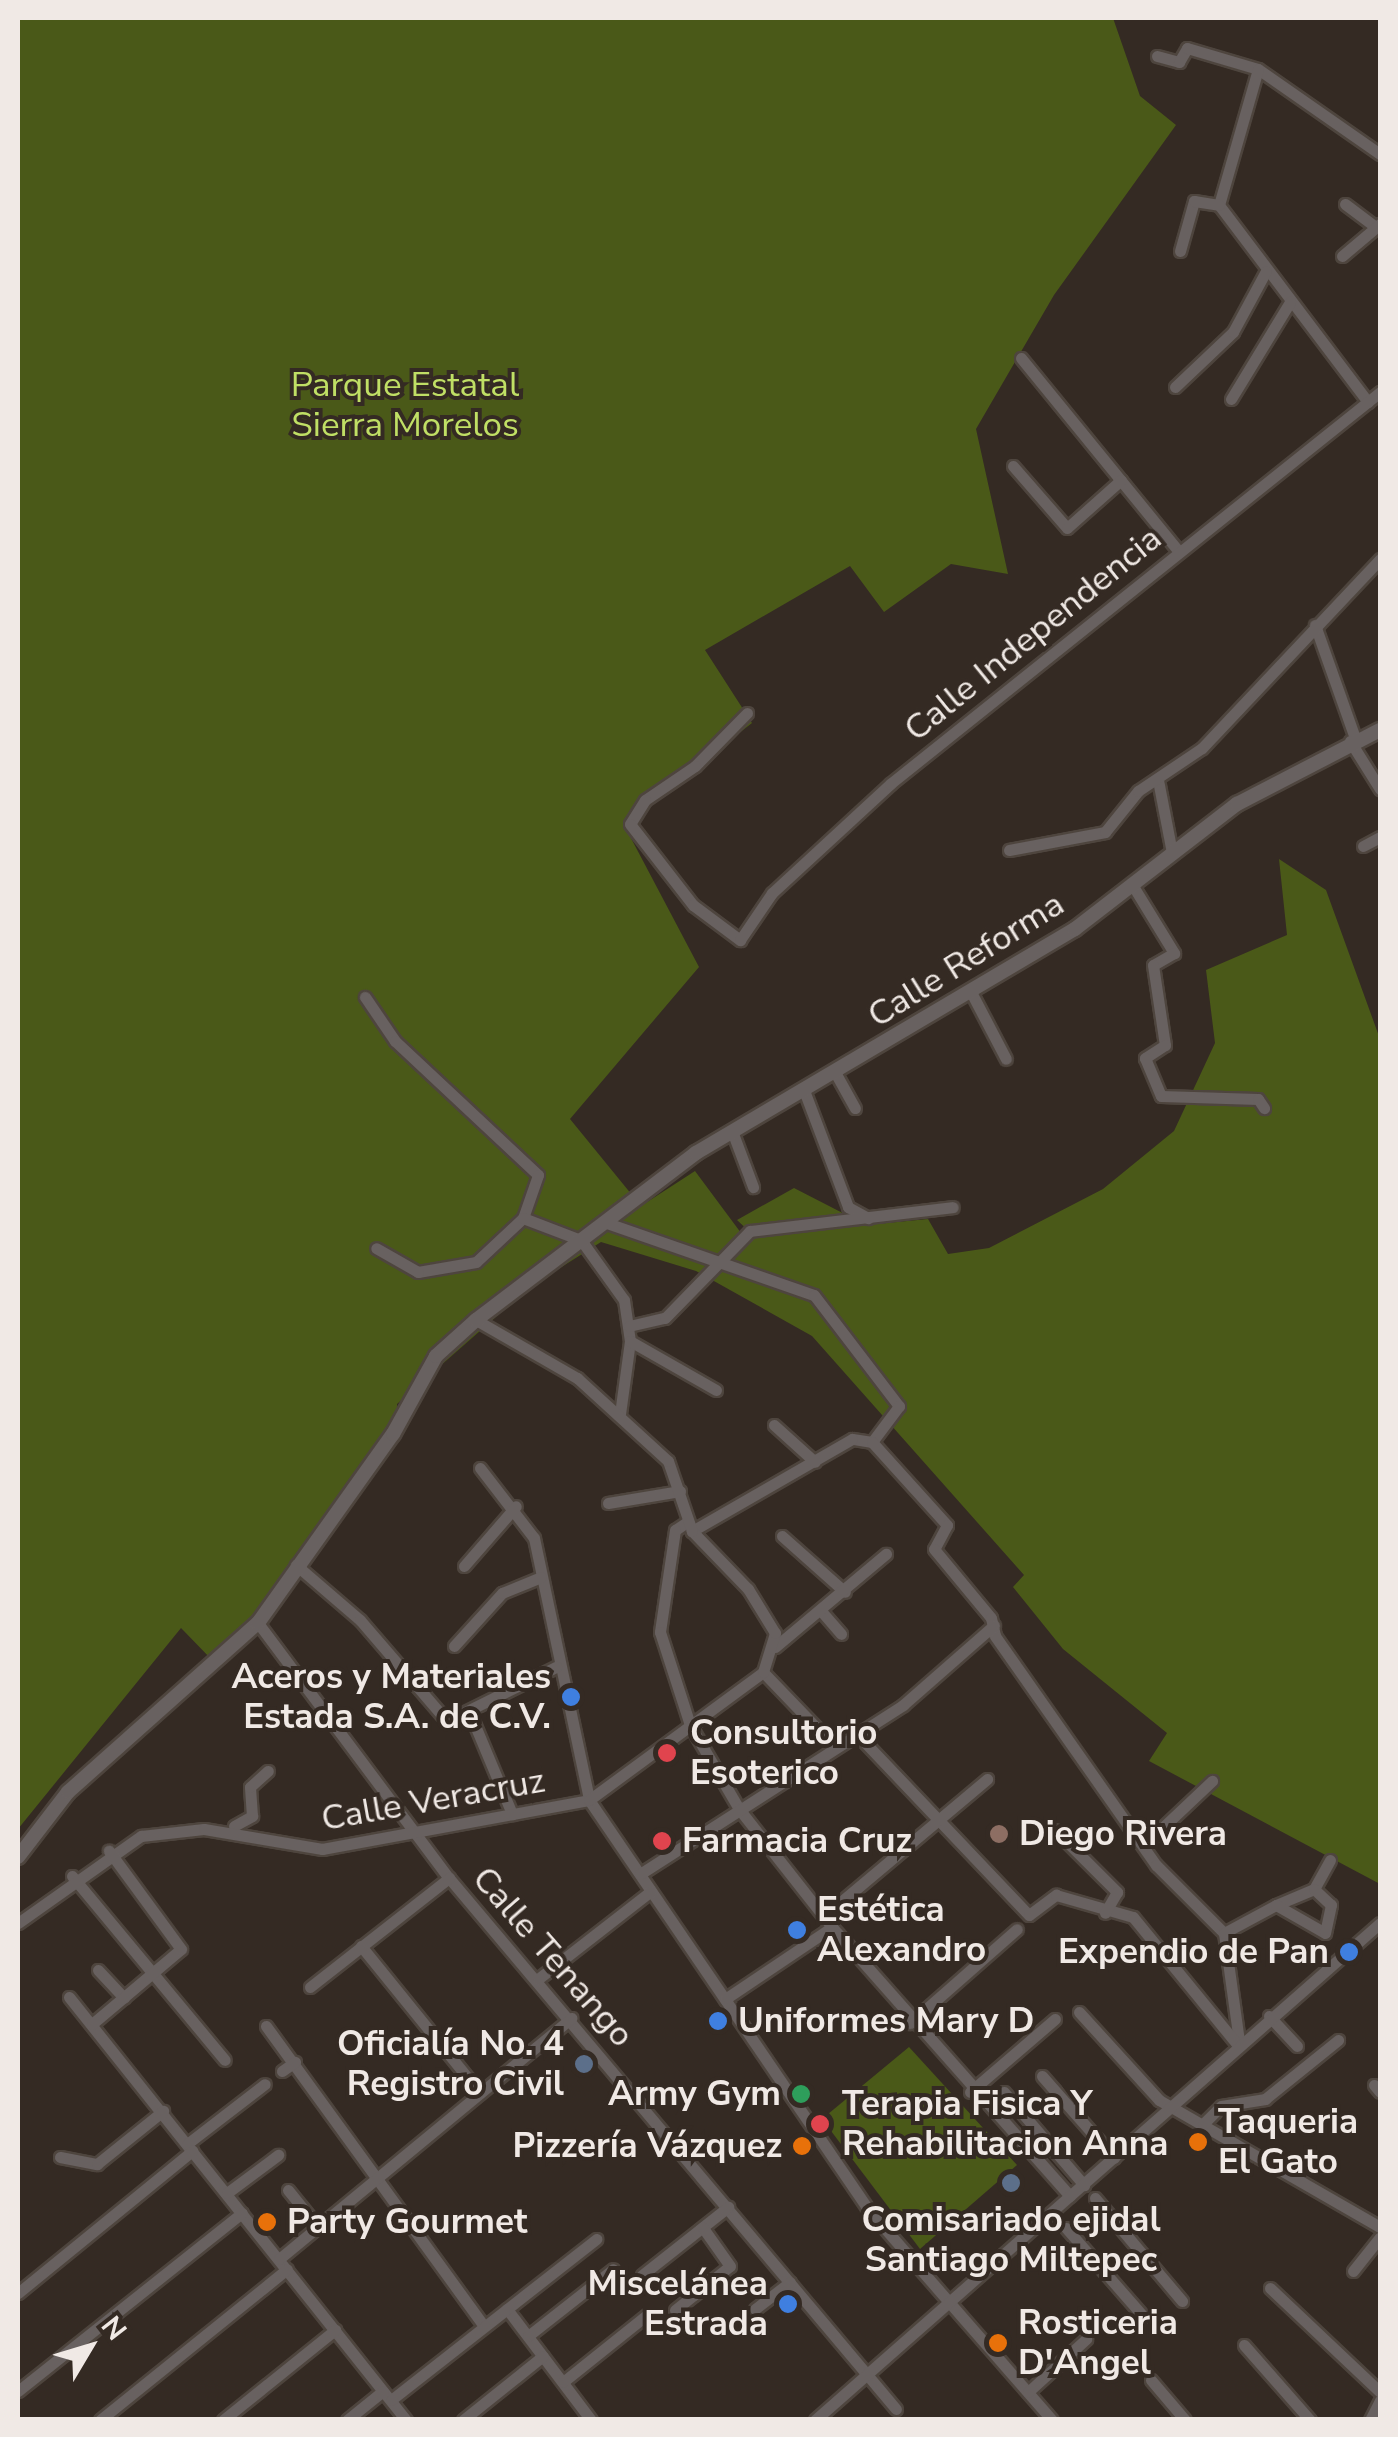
<!DOCTYPE html>
<meta charset="utf-8">
<style>
body{margin:0}
#map{position:relative;width:1398px;height:2437px;overflow:hidden;background:#342a23;font-family:"Nunito Sans",sans-serif}
div>[style]{position:absolute}
[style*='--x']{left:calc(var(--x)*1px);top:calc(var(--y)*1px);width:calc(var(--w)*1px);rotate:calc(var(--a)*1deg)}
.green>*{inset:0;background:#4a5918}
.roads{filter:drop-shadow(2px 0 #4e453e) drop-shadow(-2px 0 #4e453e) drop-shadow(0 2px #4e453e) drop-shadow(0 -2px #4e453e)}
.minor>*{height:11px;margin:-5.5px;padding:0 5.5px;transform-origin:5.5px;border-radius:5.5px;background:#686160}
.tertiary>*{height:14px;margin:-7px;padding:0 7px;transform-origin:7px;border-radius:7px;background:#686160}
.dots>*{width:28px;height:28px;translate:-50% -50%;box-sizing:border-box;border:5px solid #342a23;border-radius:50%}
span{translate:-50% -50%;white-space:nowrap;text-align:center;line-height:1.15;-webkit-text-stroke:8px #342a23;paint-order:stroke}
.park-label{font-size:35px;color:#c0df65}
.street-label{font-size:35px;color:#f0e9e5}
.poi-label{font-size:35px;color:#f0e9e5;font-weight:700}
.right{translate:-100% -50%;text-align:right}
.left{translate:0 -50%;text-align:left}
.frame{position:absolute;inset:0;border:20px solid #f0e9e5;pointer-events:none}
.north{position:absolute;left:40px;top:2297px;width:100px;height:100px;-webkit-text-stroke:8px #342a23;paint-order:stroke;rotate:52deg;font-size:28px;font-weight:700;line-height:40px;text-align:center;color:#f0e9e5}
.north::after{content:'';display:block;margin:auto;width:35px;height:45px;background:#f0e9e5;clip-path:polygon(50% 0,100% 100%,50% 72%,0 100%)}
</style>
<div id="map">
<div class="green">
<div style="clip-path:polygon(18px 18px,1113px 18px,1140px 96px,1176px 125px,1054px 295px,976px 429px,1008px 574px,951px 564px,884px 612px,850px 566px,705px 650px,752px 723px,623px 823px,699px 967px,570px 1119px,641px 1206px,695px 1171px,744px 1237px,753px 1235px,737px 1220px,794px 1188px,866px 1225px,928px 1219px,948px 1254px,989px 1248px,1103px 1189px,1174px 1131px,1215px 1043px,1206px 970px,1287px 935px,1279px 859px,1326px 890px,1380px 1039px,1380px 1884px,1149px 1761px,1167px 1733px,1063px 1649px,1013px 1587px,1024px 1575px,812px 1336px,696px 1271px,601px 1242px,530px 1287px,397px 1404px,399px 1425px,257px 1613px,213px 1661px,181px 1628px,18px 1829px)"></div>
<div style="clip-path:polygon(909px 2047px,1017px 2165px,920px 2249px,822px 2119px)"></div>
</div>
<div class="roads">
<div class="minor">
<div style="--x:1157;--y:56;--w:23;--a:15"></div>
<div style="--x:1179;--y:62;--w:16;--a:-60"></div>
<div style="--x:1187;--y:48;--w:74;--a:16.5"></div>
<div style="--x:1258;--y:69;--w:149;--a:34.9"></div>
<div style="--x:1345;--y:204;--w:39;--a:37"></div>
<div style="--x:1219;--y:205;--w:247;--a:52.9"></div>
<div style="--x:1219;--y:205;--w:141;--a:-74"></div>
<div style="--x:1180;--y:251;--w:52;--a:-74.4"></div>
<div style="--x:1194;--y:201;--w:25;--a:9"></div>
<div style="--x:1342;--y:256;--w:50;--a:-40.1"></div>
<div style="--x:1021;--y:358;--w:250;--a:50.8"></div>
<div style="--x:1175;--y:387;--w:80;--a:-43.5"></div>
<div style="--x:1233;--y:332;--w:69;--a:-61.6"></div>
<div style="--x:1231;--y:399;--w:114;--a:-58.7"></div>
<div style="--x:1013;--y:466;--w:82;--a:48.9"></div>
<div style="--x:1067;--y:528;--w:72;--a:-41.6"></div>
<div style="--x:1315;--y:625;--w:120;--a:70.5"></div>
<div style="--x:747;--y:713;--w:74;--a:134.5"></div>
<div style="--x:695;--y:766;--w:60;--a:145.8"></div>
<div style="--x:645;--y:800;--w:28;--a:122"></div>
<div style="--x:630;--y:824;--w:103;--a:52.1"></div>
<div style="--x:693;--y:905;--w:59;--a:36.7"></div>
<div style="--x:740;--y:940;--w:57;--a:-55.8"></div>
<div style="--x:772;--y:893;--w:161;--a:-42.7"></div>
<div style="--x:890;--y:784;--w:628;--a:-38.66"></div>
<div style="--x:1350;--y:741;--w:57;--a:58"></div>
<div style="--x:1158;--y:780;--w:74;--a:79.1"></div>
<div style="--x:1363;--y:846;--w:19;--a:-28"></div>
<div style="--x:1009;--y:850;--w:98;--a:-10.6"></div>
<div style="--x:1105;--y:832;--w:53;--a:-51.2"></div>
<div style="--x:1138;--y:791;--w:77;--a:-33.9"></div>
<div style="--x:1202;--y:748;--w:260;--a:-46.7"></div>
<div style="--x:1133;--y:886;--w:79;--a:58.5"></div>
<div style="--x:1174;--y:953;--w:24;--a:150"></div>
<div style="--x:1153;--y:965;--w:81;--a:81.5"></div>
<div style="--x:1165;--y:1045;--w:24;--a:147"></div>
<div style="--x:1145;--y:1058;--w:41;--a:67.2"></div>
<div style="--x:1161;--y:1096;--w:97;--a:1.8"></div>
<div style="--x:1258;--y:1099;--w:11;--a:56"></div>
<div style="--x:972;--y:994;--w:73;--a:62.4"></div>
<div style="--x:365;--y:997;--w:53;--a:55.7"></div>
<div style="--x:395;--y:1041;--w:196;--a:43.1"></div>
<div style="--x:538;--y:1175;--w:46;--a:109.2"></div>
<div style="--x:523;--y:1218;--w:64;--a:136.9"></div>
<div style="--x:476;--y:1262;--w:59;--a:170.2"></div>
<div style="--x:418;--y:1272;--w:48;--a:-150.3"></div>
<div style="--x:836;--y:1074;--w:39;--a:61"></div>
<div style="--x:805;--y:1093;--w:122;--a:69.3"></div>
<div style="--x:848;--y:1207;--w:23;--a:29"></div>
<div style="--x:732;--y:1131;--w:60;--a:69.4"></div>
<div style="--x:523;--y:1218;--w:62;--a:20.8"></div>
<div style="--x:581;--y:1240;--w:74;--a:54.4"></div>
<div style="--x:624;--y:1300;--w:41;--a:81.7"></div>
<div style="--x:630;--y:1341;--w:74;--a:97.8"></div>
<div style="--x:604;--y:1222;--w:222;--a:19.2"></div>
<div style="--x:814;--y:1295;--w:140;--a:52.6"></div>
<div style="--x:899;--y:1406;--w:45;--a:126.9"></div>
<div style="--x:872;--y:1442;--w:20;--a:-171"></div>
<div style="--x:852;--y:1439;--w:185;--a:150.1"></div>
<div style="--x:629;--y:1326;--w:37;--a:-13"></div>
<div style="--x:665;--y:1318;--w:122;--a:-45.7"></div>
<div style="--x:750;--y:1231;--w:204;--a:-6.7"></div>
<div style="--x:630;--y:1341;--w:99;--a:29.7"></div>
<div style="--x:774;--y:1425;--w:55;--a:42.1"></div>
<div style="--x:872;--y:1442;--w:112;--a:47.9"></div>
<div style="--x:947;--y:1525;--w:27;--a:118"></div>
<div style="--x:934;--y:1549;--w:89;--a:50.4"></div>
<div style="--x:991;--y:1618;--w:18;--a:77"></div>
<div style="--x:995;--y:1636;--w:280;--a:54.9"></div>
<div style="--x:1156;--y:1865;--w:96;--a:45"></div>
<div style="--x:1224;--y:1933;--w:109;--a:82.1"></div>
<div style="--x:480;--y:1468;--w:88;--a:52.4"></div>
<div style="--x:534;--y:1538;--w:268;--a:78.1"></div>
<div style="--x:589;--y:1800;--w:494;--a:55.7"></div>
<div style="--x:867;--y:2208;--w:281;--a:48.9"></div>
<div style="--x:608;--y:1503;--w:73;--a:-9.5"></div>
<div style="--x:687;--y:1522;--w:14;--a:146"></div>
<div style="--x:675;--y:1530;--w:103;--a:98.4"></div>
<div style="--x:660;--y:1632;--w:98;--a:72.1"></div>
<div style="--x:690;--y:1725;--w:97;--a:59.7"></div>
<div style="--x:739;--y:1809;--w:150;--a:51.8"></div>
<div style="--x:832;--y:1927;--w:359;--a:48.5"></div>
<div style="--x:782;--y:1536;--w:84;--a:41.6"></div>
<div style="--x:296;--y:1565;--w:84;--a:40.7"></div>
<div style="--x:360;--y:1620;--w:133;--a:49.3"></div>
<div style="--x:447;--y:1721;--w:122;--a:-26.4"></div>
<div style="--x:464;--y:1566;--w:79;--a:-49.1"></div>
<div style="--x:822;--y:1612;--w:29;--a:49"></div>
<div style="--x:258;--y:1623;--w:319;--a:53.2"></div>
<div style="--x:449;--y:1878;--w:694;--a:49.91"></div>
<div style="--x:454;--y:1646;--w:72;--a:-47.8"></div>
<div style="--x:502;--y:1593;--w:42;--a:-22.3"></div>
<div style="--x:775;--y:1647;--w:145;--a:-40"></div>
<div style="--x:763;--y:1672;--w:100;--a:46.2"></div>
<div style="--x:469;--y:1711;--w:112;--a:67.3"></div>
<div style="--x:856;--y:1733;--w:251;--a:46.5"></div>
<div style="--x:1029;--y:1915;--w:34;--a:-37"></div>
<div style="--x:1056;--y:1895;--w:80;--a:15.9"></div>
<div style="--x:1133;--y:1917;--w:164;--a:50.7"></div>
<div style="--x:234;--y:1826;--w:21;--a:-29"></div>
<div style="--x:252;--y:1816;--w:29;--a:-94"></div>
<div style="--x:250;--y:1787;--w:24;--a:-42"></div>
<div style="--x:1055;--y:1830;--w:88;--a:45"></div>
<div style="--x:1117;--y:1892;--w:24;--a:120"></div>
<div style="--x:1143;--y:1846;--w:95;--a:-43.3"></div>
<div style="--x:640;--y:1874;--w:313;--a:-32.7"></div>
<div style="--x:903;--y:1705;--w:121;--a:-41.3"></div>
<div style="--x:72;--y:1876;--w:239;--a:50.3"></div>
<div style="--x:1314;--y:1889;--w:33;--a:-61"></div>
<div style="--x:1276;--y:1905;--w:41;--a:-22.8"></div>
<div style="--x:824;--y:1916;--w:213;--a:-40"></div>
<div style="--x:18;--y:1923;--w:151;--a:-35.3"></div>
<div style="--x:141;--y:1836;--w:63;--a:-6.3"></div>
<div style="--x:204;--y:1829;--w:120;--a:9.6"></div>
<div style="--x:322;--y:1849;--w:271;--a:-10.4"></div>
<div style="--x:589;--y:1800;--w:216;--a:-36.3"></div>
<div style="--x:763;--y:1672;--w:41;--a:-72.9"></div>
<div style="--x:775;--y:1633;--w:52;--a:-121.5"></div>
<div style="--x:748;--y:1589;--w:81;--a:-134"></div>
<div style="--x:692;--y:1531;--w:74;--a:-108.9"></div>
<div style="--x:668;--y:1461;--w:123;--a:-137.6"></div>
<div style="--x:577;--y:1378;--w:116;--a:-150.1"></div>
<div style="--x:1224;--y:1933;--w:59;--a:-28.3"></div>
<div style="--x:1276;--y:1905;--w:56;--a:29.7"></div>
<div style="--x:1325;--y:1933;--w:29;--a:-78"></div>
<div style="--x:1331;--y:1905;--w:23;--a:-137"></div>
<div style="--x:361;--y:1946;--w:189;--a:51"></div>
<div style="--x:98;--y:1970;--w:38;--a:47"></div>
<div style="--x:538;--y:1979;--w:143;--a:-37.9"></div>
<div style="--x:310;--y:1987;--w:177;--a:-38.1"></div>
<div style="--x:69;--y:1997;--w:541;--a:51.46"></div>
<div style="--x:725;--y:1999;--w:129;--a:-33.9"></div>
<div style="--x:1079;--y:2012;--w:119;--a:47.7"></div>
<div style="--x:1159;--y:2100;--w:255;--a:29.9"></div>
<div style="--x:1269;--y:2016;--w:41;--a:47"></div>
<div style="--x:910;--y:2023;--w:142;--a:-41.3"></div>
<div style="--x:92;--y:2024;--w:116;--a:-40.1"></div>
<div style="--x:181;--y:1949;--w:122;--a:-126.3"></div>
<div style="--x:266;--y:2026;--w:371;--a:54"></div>
<div style="--x:282;--y:2071;--w:16;--a:-35"></div>
<div style="--x:1042;--y:2076;--w:109;--a:48.7"></div>
<div style="--x:1374;--y:2085;--w:9;--a:49"></div>
<div style="--x:970;--y:2092;--w:112;--a:-40.7"></div>
<div style="--x:1004;--y:2092;--w:123;--a:49.3"></div>
<div style="--x:1203;--y:2124;--w:25;--a:-45"></div>
<div style="--x:1221;--y:2106;--w:45;--a:-9"></div>
<div style="--x:1265;--y:2099;--w:94;--a:-38.9"></div>
<div style="--x:187;--y:2144;--w:98;--a:-37.6"></div>
<div style="--x:60;--y:2157;--w:38;--a:11"></div>
<div style="--x:97;--y:2164;--w:85;--a:-38.8"></div>
<div style="--x:288;--y:2190;--w:46;--a:51.1"></div>
<div style="--x:227;--y:2193;--w:64;--a:-36.7"></div>
<div style="--x:1095;--y:2198;--w:135;--a:49.8"></div>
<div style="--x:1066;--y:2228;--w:117;--a:48.8"></div>
<div style="--x:279;--y:2259;--w:379;--a:-39.5"></div>
<div style="--x:1353;--y:2271;--w:43;--a:-51.5"></div>
<div style="--x:642;--y:2275;--w:110;--a:-38.3"></div>
<div style="--x:1270;--y:2288;--w:151;--a:43.4"></div>
<div style="--x:18;--y:2293;--w:225;--a:-39.2"></div>
<div style="--x:507;--y:2309;--w:139;--a:52.9"></div>
<div style="--x:755;--y:2309;--w:44;--a:-37.6"></div>
<div style="--x:675;--y:2310;--w:70;--a:-38.7"></div>
<div style="--x:730;--y:2266;--w:47;--a:-125.4"></div>
<div style="--x:528;--y:2336;--w:108;--a:-38.2"></div>
<div style="--x:1244;--y:2345;--w:100;--a:48.7"></div>
<div style="--x:1151;--y:2380;--w:52;--a:49.6"></div>
<div style="--x:563;--y:2382;--w:110;--a:-38.7"></div>
<div style="--x:18;--y:2391;--w:286;--a:-38.5"></div>
<div style="--x:1028;--y:2392;--w:79;--a:-42.4"></div>
<div style="--x:391;--y:2400;--w:261;--a:-38.1"></div>
<div style="--x:100;--y:2420;--w:240;--a:-38.9"></div>
<div style="--x:223;--y:2420;--w:144;--a:-38.8"></div>
<div style="--x:347;--y:2420;--w:46;--a:-38.9"></div>
<div style="--x:463;--y:2420;--w:102;--a:-38.7"></div>
<div style="--x:815;--y:2420;--w:752;--a:-41.34"></div>
<div style="--x:1370;--y:2420;--w:22;--a:-63"></div>
</div>
<div class="tertiary">
<div style="--x:18;--y:1857;--w:82;--a:-52.4"></div>
<div style="--x:68;--y:1792;--w:254;--a:-41.7"></div>
<div style="--x:258;--y:1623;--w:232;--a:-54.5"></div>
<div style="--x:393;--y:1434;--w:89;--a:-61.1"></div>
<div style="--x:436;--y:1356;--w:54;--a:-42"></div>
<div style="--x:476;--y:1320;--w:276;--a:-37.2"></div>
<div style="--x:696;--y:1153;--w:440;--a:-30.6"></div>
<div style="--x:1075;--y:929;--w:205;--a:-37.7"></div>
<div style="--x:1237;--y:804;--w:161;--a:-27.4"></div>
</div>
</div>
<div class="dots">
<div style="left:571px;top:1697px;background:#3f7fe0"></div>
<div style="left:667px;top:1753px;background:#e0444e"></div>
<div style="left:999px;top:1834px;background:#8d6e63"></div>
<div style="left:662px;top:1841px;background:#e0444e"></div>
<div style="left:797px;top:1930px;background:#3f7fe0"></div>
<div style="left:1349px;top:1952px;background:#3f7fe0"></div>
<div style="left:718px;top:2021px;background:#3f7fe0"></div>
<div style="left:584px;top:2064px;background:#5c6f8a"></div>
<div style="left:801px;top:2094px;background:#2e9e5b"></div>
<div style="left:820px;top:2124px;background:#e0444e"></div>
<div style="left:1198px;top:2142px;background:#e8710a"></div>
<div style="left:802px;top:2146px;background:#e8710a"></div>
<div style="left:1011px;top:2183px;background:#5c6f8a"></div>
<div style="left:267px;top:2222px;background:#e8710a"></div>
<div style="left:788px;top:2304px;background:#3f7fe0"></div>
<div style="left:998px;top:2343px;background:#e8710a"></div>
</div>
<div class="park-label">
<span style="left:405px;top:405px">Parque Estatal<br>Sierra Morelos</span>
</div>
<div class="street-label">
<span style="left:1033px;top:634px;rotate:-39deg">Calle Independencia</span>
<span style="left:966px;top:960px;rotate:-32deg">Calle Reforma</span>
<span style="left:433px;top:1800px;rotate:-10deg">Calle Veracruz</span>
<span style="left:553px;top:1957px;rotate:49deg">Calle Tenango</span>
</div>
<div class="poi-label">
<span class="right" style="left:551px;top:1697px">Aceros y Materiales<br>Estada S.A. de C.V.</span>
<span class="left" style="left:690px;top:1753px">Consultorio<br>Esoterico</span>
<span class="left" style="left:1019px;top:1834px">Diego Rivera</span>
<span class="left" style="left:682px;top:1841px">Farmacia Cruz</span>
<span class="left" style="left:817px;top:1930px">Estética<br>Alexandro</span>
<span class="right" style="left:1329px;top:1952px">Expendio de Pan</span>
<span class="left" style="left:738px;top:2021px">Uniformes Mary D</span>
<span class="right" style="left:564px;top:2064px">Oficialía No. 4<br>Registro Civil</span>
<span class="right" style="left:781px;top:2094px">Army Gym</span>
<span class="left" style="left:842px;top:2124px">Terapia Fisica Y<br>Rehabilitacion Anna</span>
<span class="left" style="left:1218px;top:2142px">Taqueria<br>El Gato</span>
<span class="right" style="left:782px;top:2146px">Pizzería Vázquez</span>
<span style="left:1011px;top:2240px">Comisariado ejidal<br>Santiago Miltepec</span>
<span class="left" style="left:287px;top:2222px">Party Gourmet</span>
<span class="right" style="left:768px;top:2304px">Miscelánea<br>Estrada</span>
<span class="left" style="left:1018px;top:2343px">Rosticeria<br>D'Angel</span>
</div>
<div class="frame"></div>
<div class="north">N</div>
</div>
